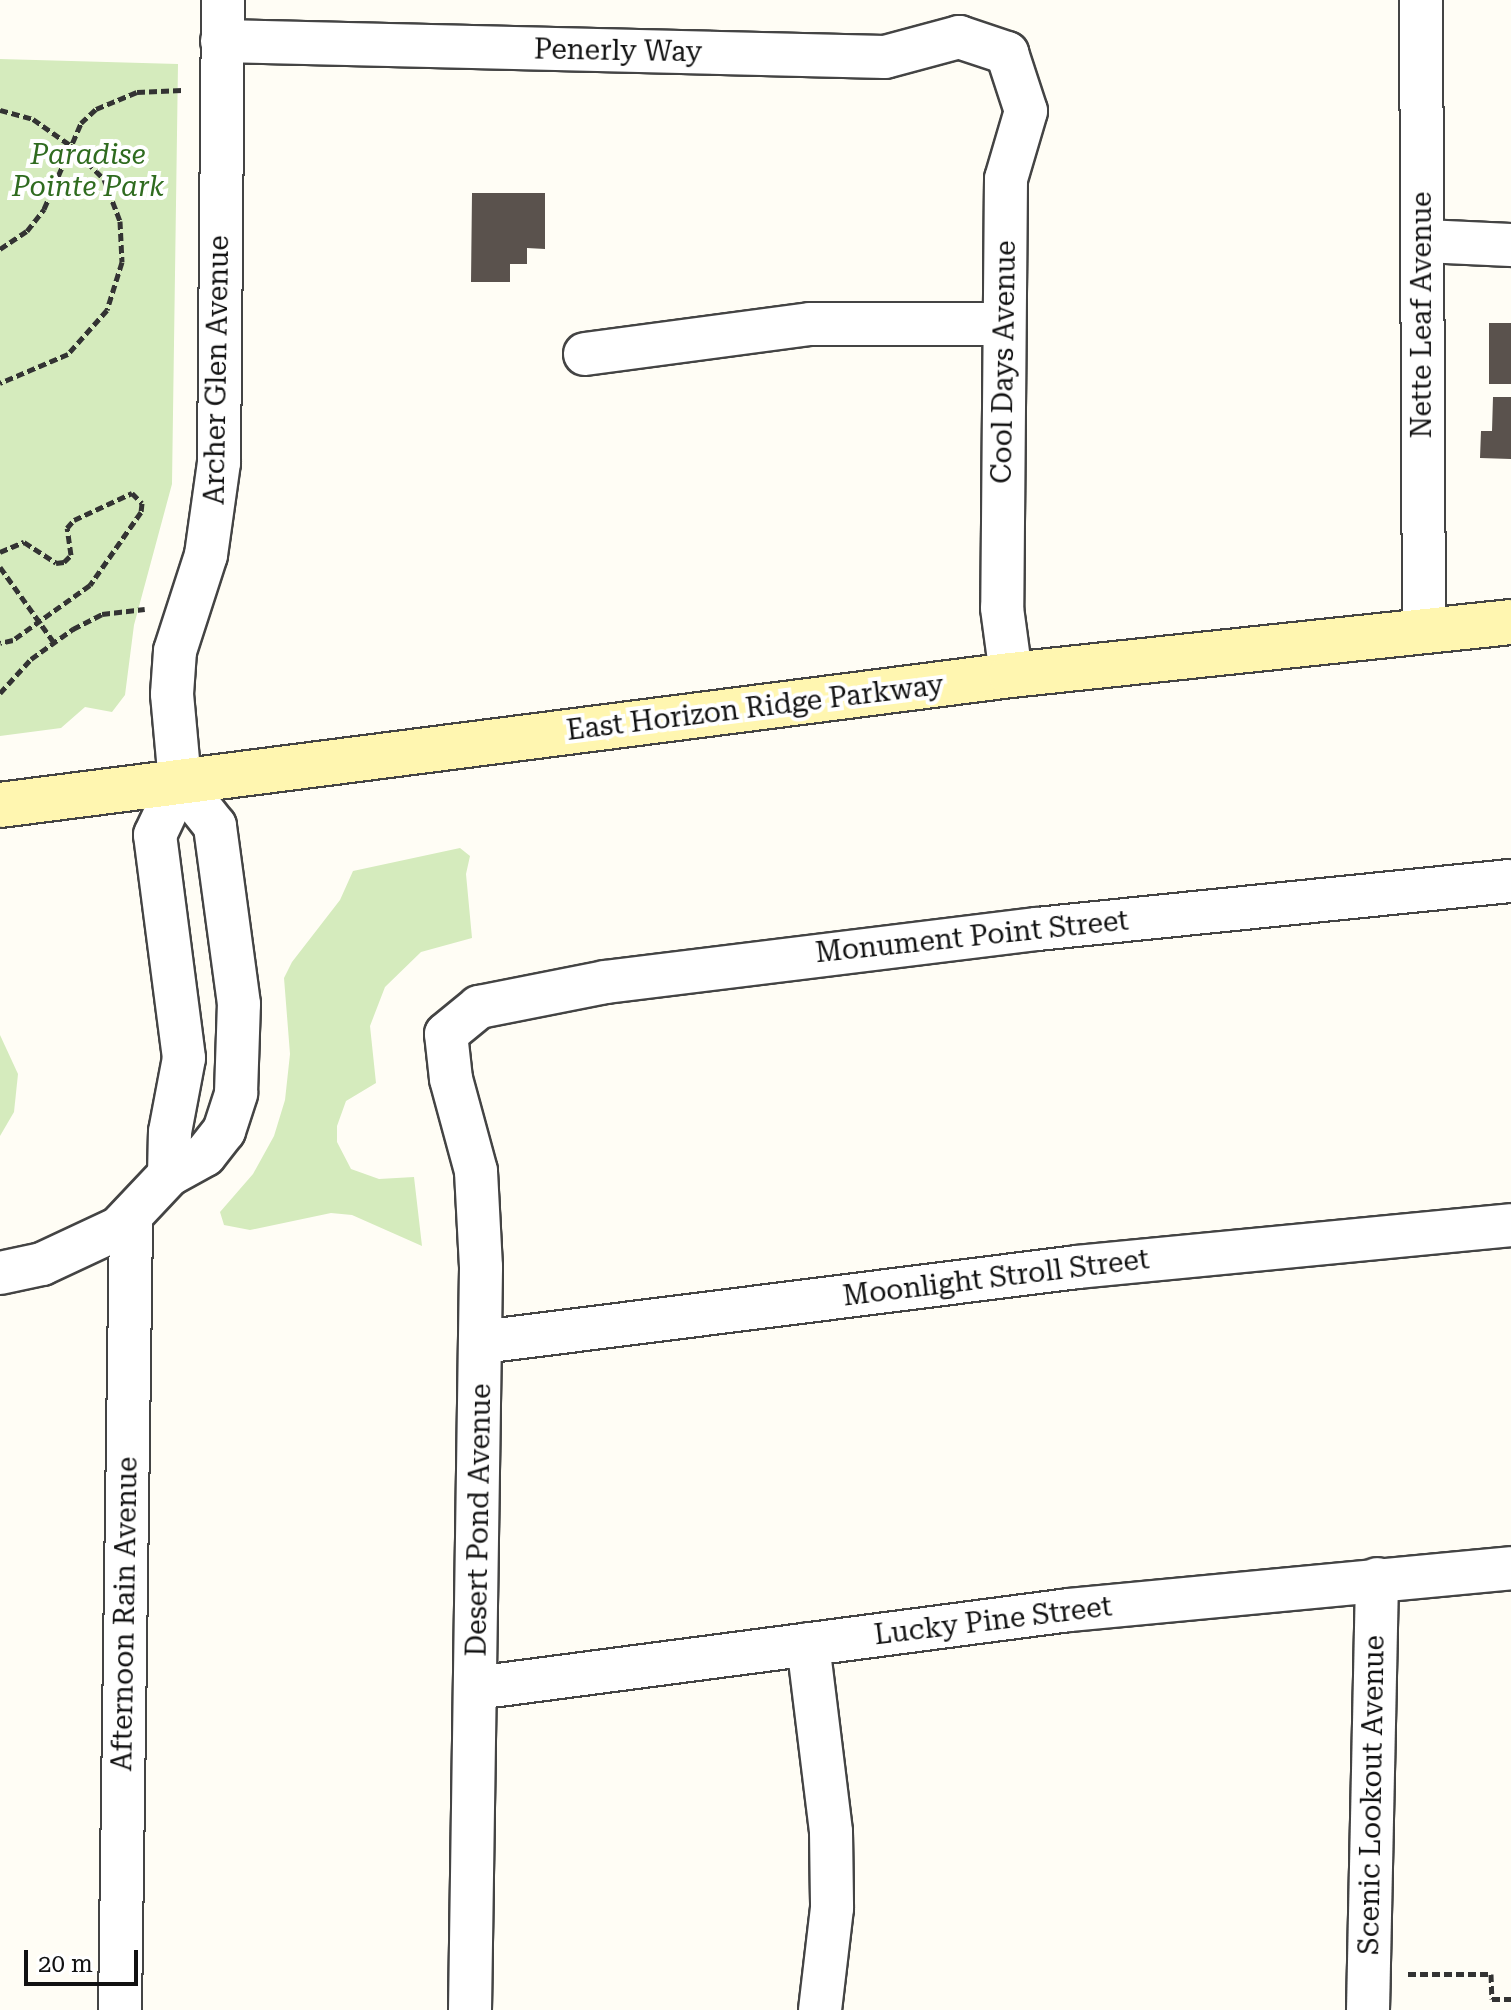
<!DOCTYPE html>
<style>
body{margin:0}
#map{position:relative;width:1511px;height:2010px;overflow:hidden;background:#fffdf5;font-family:"Roboto Serif",serif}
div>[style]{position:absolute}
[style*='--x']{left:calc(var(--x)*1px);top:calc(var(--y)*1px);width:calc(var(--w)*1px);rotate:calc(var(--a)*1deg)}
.green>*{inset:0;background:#d5ebbd}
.building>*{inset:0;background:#5a524d}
.path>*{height:5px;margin-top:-2.5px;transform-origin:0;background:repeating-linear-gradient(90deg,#333 0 8px,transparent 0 12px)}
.roads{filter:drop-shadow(2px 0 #444) drop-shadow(-2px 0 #444) drop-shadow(0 2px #444) drop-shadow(0 -2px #444)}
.street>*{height:42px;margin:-21px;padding:0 21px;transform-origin:21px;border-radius:21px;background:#fff}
.secondary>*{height:44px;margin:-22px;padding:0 22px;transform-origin:22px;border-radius:22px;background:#fff6b0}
span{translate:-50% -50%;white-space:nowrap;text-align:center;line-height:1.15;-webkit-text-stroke:8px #fff;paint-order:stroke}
.street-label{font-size:28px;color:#111}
.park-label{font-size:28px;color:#2f6b1f;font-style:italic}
.scale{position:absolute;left:24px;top:1950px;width:114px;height:36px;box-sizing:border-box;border:4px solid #111;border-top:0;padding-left:10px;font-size:24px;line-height:28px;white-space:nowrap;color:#111;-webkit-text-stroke:6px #fff;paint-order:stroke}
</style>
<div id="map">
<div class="green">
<div style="clip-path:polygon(0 59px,178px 64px,172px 484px,134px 625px,125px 695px,112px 712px,85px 707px,61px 728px,0 736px)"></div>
<div style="clip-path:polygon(460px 848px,470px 856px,466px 874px,472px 938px,421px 952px,385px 987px,370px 1026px,376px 1083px,346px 1101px,337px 1126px,337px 1142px,351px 1169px,379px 1179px,414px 1177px,422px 1246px,352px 1215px,331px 1213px,250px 1230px,224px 1225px,220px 1212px,253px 1174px,274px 1136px,285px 1100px,290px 1054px,284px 978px,292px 962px,340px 900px,353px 871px)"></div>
<div style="clip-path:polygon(0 1035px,18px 1074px,14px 1112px,0 1136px)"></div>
</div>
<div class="building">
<div style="clip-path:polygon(472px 193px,545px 193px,545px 249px,527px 248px,527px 264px,510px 264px,510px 282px,471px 282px)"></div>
<div style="clip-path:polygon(1489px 323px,1511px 323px,1511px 384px,1489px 384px)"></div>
<div style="clip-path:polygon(1493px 397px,1511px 397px,1511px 459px,1480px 458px,1481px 431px,1492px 431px)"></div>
</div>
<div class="path">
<div style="--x:0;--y:110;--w:34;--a:15"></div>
<div style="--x:33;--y:119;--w:45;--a:35.1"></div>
<div style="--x:70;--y:145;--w:48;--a:45"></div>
<div style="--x:104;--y:179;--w:45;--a:69.1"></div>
<div style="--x:120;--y:221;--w:41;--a:87.2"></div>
<div style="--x:122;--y:262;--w:50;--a:107.4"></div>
<div style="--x:107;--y:310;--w:59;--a:131.6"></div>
<div style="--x:68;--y:354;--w:74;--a:156.9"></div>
<div style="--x:0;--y:249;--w:32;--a:-34"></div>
<div style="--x:27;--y:231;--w:28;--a:-52"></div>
<div style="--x:44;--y:209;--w:94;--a:-66.7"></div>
<div style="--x:81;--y:123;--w:21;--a:-43"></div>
<div style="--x:96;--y:109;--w:44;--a:-22.5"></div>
<div style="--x:137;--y:92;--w:45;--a:-2.5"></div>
<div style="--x:0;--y:552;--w:26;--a:-23"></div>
<div style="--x:24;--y:542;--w:38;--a:33"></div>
<div style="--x:56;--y:563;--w:8;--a:-7"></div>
<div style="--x:64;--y:562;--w:10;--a:-45"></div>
<div style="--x:71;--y:555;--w:27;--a:-98"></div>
<div style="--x:67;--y:528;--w:11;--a:-49"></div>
<div style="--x:74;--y:520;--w:64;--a:-25"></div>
<div style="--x:132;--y:493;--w:14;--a:45"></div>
<div style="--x:142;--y:503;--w:9;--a:96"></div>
<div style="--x:141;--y:512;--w:89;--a:124.9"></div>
<div style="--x:90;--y:585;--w:95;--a:144.5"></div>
<div style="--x:13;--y:640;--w:13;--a:167"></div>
<div style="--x:0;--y:567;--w:91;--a:54.4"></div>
<div style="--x:0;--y:693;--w:46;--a:-47.6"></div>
<div style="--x:31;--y:659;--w:52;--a:-35.5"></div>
<div style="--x:73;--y:629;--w:33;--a:-27"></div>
<div style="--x:102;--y:614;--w:43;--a:-6.6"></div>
<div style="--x:1408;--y:1974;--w:83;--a:0"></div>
<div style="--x:1491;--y:1974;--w:25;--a:88"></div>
<div style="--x:1492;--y:1999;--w:19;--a:0"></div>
</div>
<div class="roads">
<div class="street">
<div style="--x:1421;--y:0;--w:630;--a:89.73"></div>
<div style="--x:222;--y:41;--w:663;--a:1.38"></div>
<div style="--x:885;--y:57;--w:77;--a:-15.1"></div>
<div style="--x:959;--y:37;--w:51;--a:18.4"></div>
<div style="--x:1007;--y:53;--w:61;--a:71.9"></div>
<div style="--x:1026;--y:111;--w:71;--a:106.4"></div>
<div style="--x:1006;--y:179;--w:429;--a:90.5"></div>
<div style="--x:1002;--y:608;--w:68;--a:82.3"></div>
<div style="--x:1424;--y:241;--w:87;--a:2.6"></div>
<div style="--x:585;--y:354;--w:227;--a:-7.6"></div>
<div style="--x:810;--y:324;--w:194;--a:0"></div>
<div style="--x:169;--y:1175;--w:43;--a:-88.7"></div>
<div style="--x:170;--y:1132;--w:75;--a:-79.3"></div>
<div style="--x:184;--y:1058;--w:225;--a:-97.4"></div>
<div style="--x:155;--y:835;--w:59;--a:-64.7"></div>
<div style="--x:180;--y:782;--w:88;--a:-95.2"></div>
<div style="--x:172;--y:694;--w:43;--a:-86"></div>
<div style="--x:175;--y:651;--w:101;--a:-72.1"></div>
<div style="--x:206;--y:555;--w:94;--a:-82"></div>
<div style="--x:219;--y:462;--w:462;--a:-89.5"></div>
<div style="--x:0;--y:1273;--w:43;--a:-12.1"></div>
<div style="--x:42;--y:1264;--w:85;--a:-25.1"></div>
<div style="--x:119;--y:1228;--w:73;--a:-46.7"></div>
<div style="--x:169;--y:1175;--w:41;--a:-29.1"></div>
<div style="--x:205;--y:1155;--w:31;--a:-52"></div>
<div style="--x:224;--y:1131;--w:40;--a:-72"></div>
<div style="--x:236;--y:1093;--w:89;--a:-88.1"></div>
<div style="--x:239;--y:1004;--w:180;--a:-97.7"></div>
<div style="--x:215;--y:826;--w:56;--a:-128.5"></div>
<div style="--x:482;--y:1342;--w:600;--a:-7.18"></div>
<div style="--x:1077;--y:1267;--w:436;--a:-5.5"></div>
<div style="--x:808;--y:1644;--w:189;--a:83"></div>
<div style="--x:831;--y:1832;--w:76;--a:89.2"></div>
<div style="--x:832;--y:1908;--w:103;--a:96.7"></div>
<div style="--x:476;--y:1688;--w:598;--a:-7.49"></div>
<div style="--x:1069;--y:1610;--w:444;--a:-5.4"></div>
<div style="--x:120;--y:2010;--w:791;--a:-89.2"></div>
<div style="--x:470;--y:2010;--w:743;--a:-89.15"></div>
<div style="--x:481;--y:1267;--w:96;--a:-93"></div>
<div style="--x:476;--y:1171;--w:95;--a:-105.2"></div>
<div style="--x:451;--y:1079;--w:45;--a:-96.3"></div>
<div style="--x:446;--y:1034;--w:43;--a:-39.3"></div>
<div style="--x:479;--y:1007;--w:128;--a:-11.2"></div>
<div style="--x:605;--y:982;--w:435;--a:-7"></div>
<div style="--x:1037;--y:929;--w:476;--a:-5.8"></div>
<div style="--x:1368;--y:2010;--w:431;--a:-88.8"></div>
</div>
<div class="secondary">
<div style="--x:0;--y:805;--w:1019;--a:-7.33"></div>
<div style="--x:1011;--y:675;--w:503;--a:-6.05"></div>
</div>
</div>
<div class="street-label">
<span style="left:618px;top:51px;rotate:1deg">Penerly Way</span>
<span style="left:1422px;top:315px;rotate:-90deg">Nette Leaf Avenue</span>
<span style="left:1004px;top:362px;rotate:-89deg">Cool Days Avenue</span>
<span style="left:217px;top:370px;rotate:-89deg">Archer Glen Avenue</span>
<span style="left:755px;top:708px;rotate:-7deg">East Horizon Ridge Parkway</span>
<span style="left:972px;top:937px;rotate:-6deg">Monument Point Street</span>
<span style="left:996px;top:1278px;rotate:-7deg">Moonlight Stroll Street</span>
<span style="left:479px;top:1520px;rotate:-89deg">Desert Pond Avenue</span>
<span style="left:125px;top:1614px;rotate:-89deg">Afternoon Rain Avenue</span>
<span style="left:993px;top:1621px;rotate:-7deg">Lucky Pine Street</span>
<span style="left:1372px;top:1795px;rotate:-89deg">Scenic Lookout Avenue</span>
</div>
<div class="park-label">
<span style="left:88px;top:171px">Paradise<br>Pointe Park</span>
</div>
<div class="scale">20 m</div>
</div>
